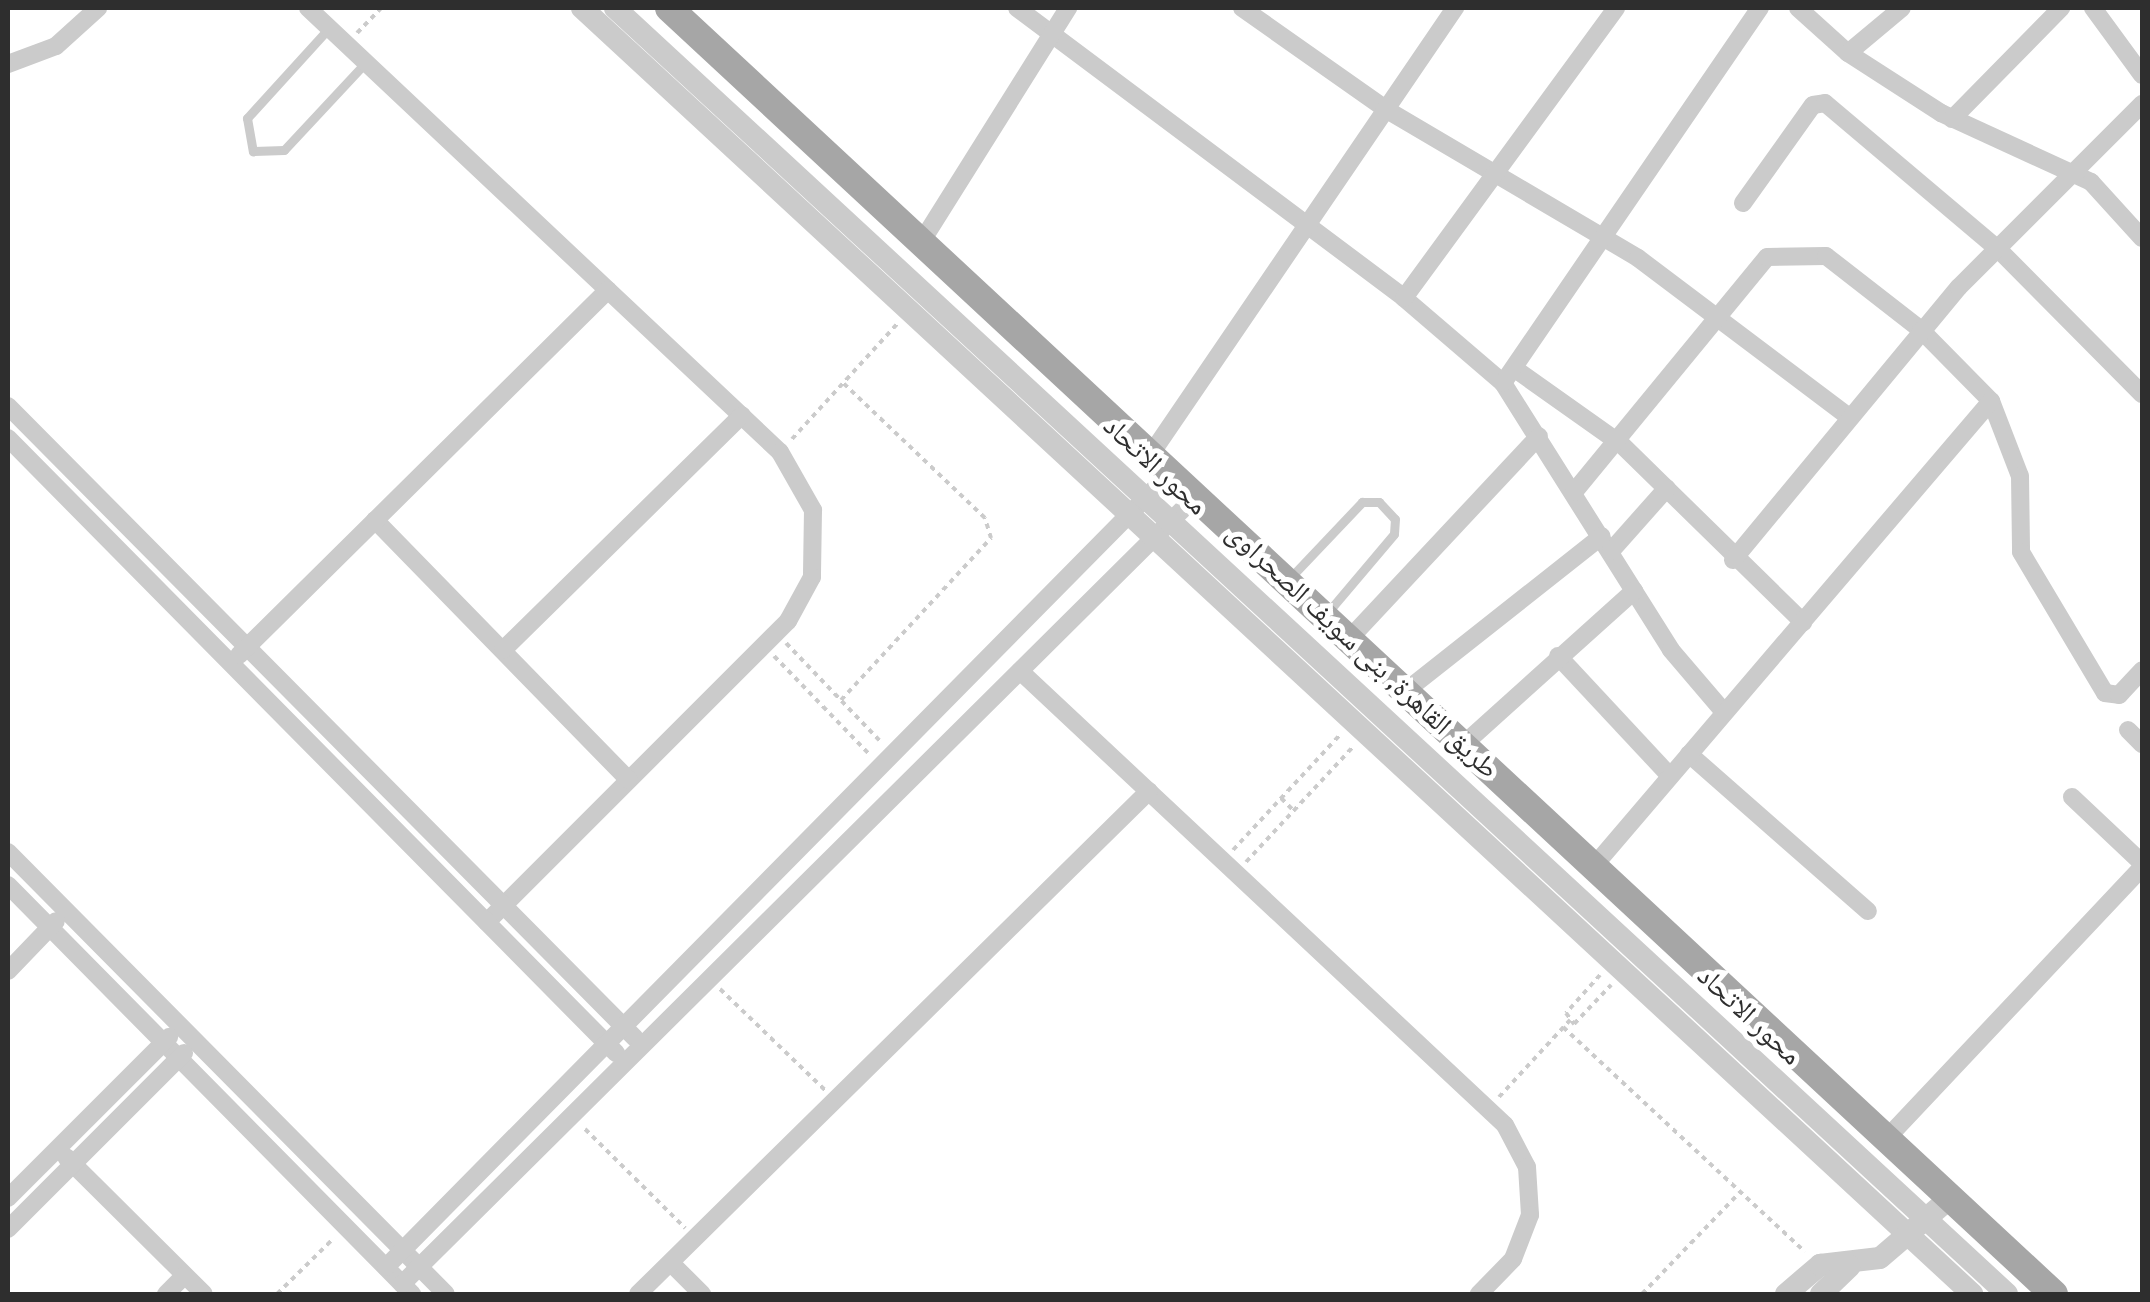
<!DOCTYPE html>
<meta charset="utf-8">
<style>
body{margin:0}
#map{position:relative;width:2150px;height:1302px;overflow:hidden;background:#fff;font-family:"IBM Plex Sans","Noto Naskh Arabic",sans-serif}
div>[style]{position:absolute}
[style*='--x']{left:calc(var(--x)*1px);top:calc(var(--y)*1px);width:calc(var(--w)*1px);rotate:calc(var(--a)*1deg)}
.path>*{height:4px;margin-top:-2px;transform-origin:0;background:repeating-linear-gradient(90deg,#cbcbcb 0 5px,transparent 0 10px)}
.service>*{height:9px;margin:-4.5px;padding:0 4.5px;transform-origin:4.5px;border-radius:4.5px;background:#cbcbcb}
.minor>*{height:18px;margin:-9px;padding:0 9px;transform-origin:9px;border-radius:9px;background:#cbcbcb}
.tertiary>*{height:22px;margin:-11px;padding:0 11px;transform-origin:11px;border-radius:11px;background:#cbcbcb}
.primary>*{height:28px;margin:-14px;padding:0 14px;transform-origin:14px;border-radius:14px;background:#a6a6a6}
span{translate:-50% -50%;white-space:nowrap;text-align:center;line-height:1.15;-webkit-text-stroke:10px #fff;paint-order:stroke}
.street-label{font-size:28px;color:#2e2e2e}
.frame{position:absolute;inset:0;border:10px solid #2e2e2e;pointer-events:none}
</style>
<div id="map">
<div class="path">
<div style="--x:357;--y:33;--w:35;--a:-46"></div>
<div style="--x:792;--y:439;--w:156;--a:-47.6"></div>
<div style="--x:786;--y:643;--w:136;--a:46.2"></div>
<div style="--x:774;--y:656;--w:135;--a:45.9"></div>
<div style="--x:841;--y:700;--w:221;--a:-47.2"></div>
<div style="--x:991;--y:538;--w:21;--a:-107"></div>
<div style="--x:985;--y:518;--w:196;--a:-136.4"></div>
<div style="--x:1281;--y:798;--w:18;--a:45"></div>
<div style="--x:1233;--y:850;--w:156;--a:-47.1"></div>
<div style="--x:1246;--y:862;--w:156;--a:-47.1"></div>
<div style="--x:1600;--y:975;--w:51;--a:131.8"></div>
<div style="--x:1566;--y:1013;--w:14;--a:54"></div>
<div style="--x:1574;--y:1024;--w:54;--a:-46.5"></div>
<div style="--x:720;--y:989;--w:146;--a:43.9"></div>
<div style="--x:1563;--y:1027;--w:330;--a:42.9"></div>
<div style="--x:1499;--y:1097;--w:105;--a:-47.3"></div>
<div style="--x:585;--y:1129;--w:141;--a:44.7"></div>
<div style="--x:277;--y:1294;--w:80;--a:-44.5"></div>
<div style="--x:1642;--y:1294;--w:141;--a:-46.1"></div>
</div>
<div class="service">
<div style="--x:329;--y:28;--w:122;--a:132.3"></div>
<div style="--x:247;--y:118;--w:34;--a:80"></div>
<div style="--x:253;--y:151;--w:31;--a:-2"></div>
<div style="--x:284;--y:150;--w:120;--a:-47"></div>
<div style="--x:1290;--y:578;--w:105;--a:-46.5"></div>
<div style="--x:1362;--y:502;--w:17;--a:0"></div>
<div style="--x:1379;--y:502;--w:23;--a:47"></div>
<div style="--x:1395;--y:519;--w:15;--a:94"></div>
<div style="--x:1394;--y:534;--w:102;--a:130.2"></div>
</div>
<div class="minor">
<div style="--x:308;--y:8;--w:648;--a:43.25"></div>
<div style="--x:780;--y:452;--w:67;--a:60.4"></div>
<div style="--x:813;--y:510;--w:67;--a:90.9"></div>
<div style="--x:812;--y:577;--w:50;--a:118.6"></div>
<div style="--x:788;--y:621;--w:426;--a:135"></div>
<div style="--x:1017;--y:8;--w:484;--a:36.8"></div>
<div style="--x:1404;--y:298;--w:130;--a:40.6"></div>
<div style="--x:1503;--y:383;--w:315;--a:57.8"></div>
<div style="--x:1671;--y:650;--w:82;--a:49.5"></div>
<div style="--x:1242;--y:8;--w:177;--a:35.1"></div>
<div style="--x:1387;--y:110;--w:291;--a:30.5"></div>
<div style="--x:1638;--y:258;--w:263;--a:37"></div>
<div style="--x:1798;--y:8;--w:67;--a:42"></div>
<div style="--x:1848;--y:53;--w:111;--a:32.8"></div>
<div style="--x:1941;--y:113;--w:165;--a:24.7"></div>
<div style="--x:2091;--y:182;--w:76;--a:47.7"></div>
<div style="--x:2093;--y:8;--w:83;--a:53.8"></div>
<div style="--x:1848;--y:53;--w:70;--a:-39.8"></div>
<div style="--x:8;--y:64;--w:51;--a:-20.6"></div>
<div style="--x:56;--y:46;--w:57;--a:-42.1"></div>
<div style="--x:1952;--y:119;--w:156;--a:-45.5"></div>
<div style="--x:1743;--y:203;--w:120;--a:-54.5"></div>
<div style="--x:1813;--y:105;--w:12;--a:-9"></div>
<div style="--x:1825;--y:103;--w:228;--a:40.2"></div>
<div style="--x:1999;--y:250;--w:203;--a:45.2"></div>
<div style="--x:922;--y:241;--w:275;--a:-57.9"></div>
<div style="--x:1404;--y:298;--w:359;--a:-53.8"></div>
<div style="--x:1515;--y:369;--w:130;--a:35.3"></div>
<div style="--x:1621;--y:444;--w:255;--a:44.4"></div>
<div style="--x:1503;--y:383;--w:455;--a:-55.6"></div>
<div style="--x:8;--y:406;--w:890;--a:45.23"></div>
<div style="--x:8;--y:438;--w:865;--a:45.33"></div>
<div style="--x:1151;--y:454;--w:540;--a:-55.72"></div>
<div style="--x:1574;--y:492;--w:304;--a:-50.6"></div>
<div style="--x:1767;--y:257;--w:59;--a:-1"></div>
<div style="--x:1826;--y:256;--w:120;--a:37.9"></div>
<div style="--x:1921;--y:330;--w:100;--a:45.4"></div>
<div style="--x:1991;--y:401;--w:80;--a:68.9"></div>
<div style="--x:2020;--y:476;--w:76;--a:89.2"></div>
<div style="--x:2021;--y:552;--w:164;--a:59.2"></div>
<div style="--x:2105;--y:693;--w:14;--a:8"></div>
<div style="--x:2119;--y:695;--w:34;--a:-47"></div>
<div style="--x:375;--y:520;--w:363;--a:45.7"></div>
<div style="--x:1611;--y:551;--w:84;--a:-48.4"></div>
<div style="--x:1733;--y:560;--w:354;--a:-50.4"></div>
<div style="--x:1959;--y:287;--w:259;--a:-45"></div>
<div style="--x:1351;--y:637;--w:275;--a:-46.9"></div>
<div style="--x:503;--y:650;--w:335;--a:-44.5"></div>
<div style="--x:239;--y:655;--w:519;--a:-44.69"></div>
<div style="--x:1558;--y:656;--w:164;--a:47"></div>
<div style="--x:1020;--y:671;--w:664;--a:43.11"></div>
<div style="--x:1505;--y:1125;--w:47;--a:62.4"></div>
<div style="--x:1527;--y:1167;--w:48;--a:86.4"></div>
<div style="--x:1530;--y:1215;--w:47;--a:111.1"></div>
<div style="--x:1513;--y:1259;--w:49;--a:134.2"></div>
<div style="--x:1407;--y:690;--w:248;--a:-38.3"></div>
<div style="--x:2128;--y:730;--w:20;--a:45"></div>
<div style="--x:1464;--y:744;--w:229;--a:-42"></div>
<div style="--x:1689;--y:754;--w:238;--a:41.3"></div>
<div style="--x:2072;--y:797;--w:96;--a:43.3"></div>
<div style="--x:8;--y:852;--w:622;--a:45.26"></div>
<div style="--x:1594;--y:866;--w:611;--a:-49.51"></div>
<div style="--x:8;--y:885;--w:575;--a:45.35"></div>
<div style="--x:8;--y:971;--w:69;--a:-46.2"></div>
<div style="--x:1887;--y:1138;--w:372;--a:-46.7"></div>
<div style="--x:66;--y:1157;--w:194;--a:44.8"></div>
<div style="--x:8;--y:1198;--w:228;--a:-45"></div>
<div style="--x:8;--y:1229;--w:249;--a:-45"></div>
<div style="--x:671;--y:1263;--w:44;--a:45"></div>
<div style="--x:386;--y:1267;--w:1117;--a:-45.36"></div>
<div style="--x:402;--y:1284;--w:1119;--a:-44.78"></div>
<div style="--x:166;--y:1294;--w:25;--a:-45"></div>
<div style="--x:638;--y:1294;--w:717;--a:-44.55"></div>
</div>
<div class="tertiary">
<div style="--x:582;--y:8;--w:1894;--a:42.77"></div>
<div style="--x:615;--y:8;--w:1895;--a:42.73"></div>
<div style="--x:1786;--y:1294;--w:45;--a:-40.5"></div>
<div style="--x:1820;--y:1265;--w:60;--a:-6.7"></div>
<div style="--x:1880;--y:1258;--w:92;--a:-40.6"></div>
<div style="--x:1821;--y:1294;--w:40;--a:-44"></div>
</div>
<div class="primary">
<div style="--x:669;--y:8;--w:1890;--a:42.88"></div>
</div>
<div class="street-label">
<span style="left:1156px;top:465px;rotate:43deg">محور الاتحاد</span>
<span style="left:1363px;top:650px;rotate:43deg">طريق القاهرة, بنى سويف الصحراوى</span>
<span style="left:1750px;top:1015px;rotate:43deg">محور الاتحاد</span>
</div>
<div class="frame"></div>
</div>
